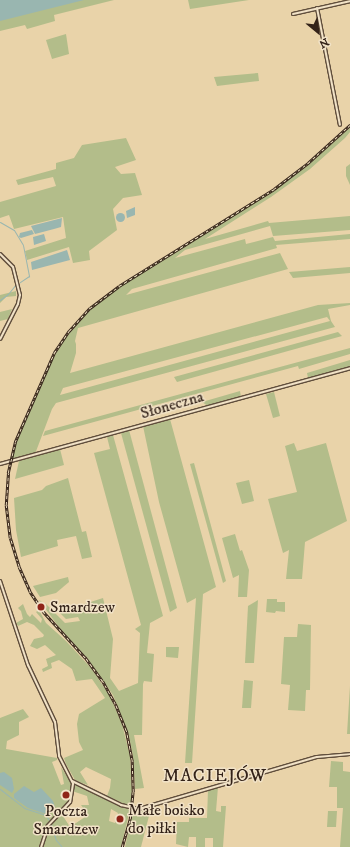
<!DOCTYPE html>
<meta charset="utf-8">
<style>
body{margin:0}
#map{position:relative;width:350px;height:847px;overflow:hidden;background:#e9d3a9;font-family:"IM FELL DW Pica",serif}
div>[style]{position:absolute}
[style*='--x']{left:calc(var(--x)*1px);top:calc(var(--y)*1px);width:calc(var(--w)*1px);rotate:calc(var(--a)*1deg)}
.green>*{inset:0;background:#b3bd8a}
.water>*{inset:0;background:#99b6b0}
.round{border-radius:50%}
.stream>*{height:1px;margin:-0.5px;padding:0 0.5px;transform-origin:0.5px;border-radius:0.5px;background:#99b6b0}
.roads{filter:drop-shadow(1px 0 #604e3c) drop-shadow(-1px 0 #604e3c) drop-shadow(0 1px #604e3c) drop-shadow(0 -1px #604e3c)}
.minor>*{height:2px;margin:-1px;padding:0 1px;transform-origin:1px;border-radius:1px;background:#f1e2c7}
.rail>*{height:2.5px;margin-top:-1.25px;transform-origin:0;background:repeating-linear-gradient(90deg,#f1e2c7 0 3px,#332218 0 6px);box-sizing:border-box;border-block:1px solid #332218}
.dots>*{width:11px;height:11px;translate:-50% -50%;box-sizing:border-box;border:2px solid #f1e2c7;border-radius:50%}
span{translate:-50% -50%;white-space:nowrap;text-align:center;line-height:1.15;-webkit-text-stroke:3px #f1e2c7;paint-order:stroke}
.street-label{font-size:16px;color:#332218}
.poi-label{font-size:16px;color:#332218}
.left{translate:0 -50%;text-align:left}
.quarter-label{font-size:18px;color:#332218;letter-spacing:1px}
.north{position:absolute;left:298px;top:12px;width:40px;height:40px;-webkit-text-stroke:3px #f1e2c7;paint-order:stroke;rotate:151deg;font-size:11px;font-weight:700;line-height:16px;text-align:center;color:#332218}
.north::after{content:'';display:block;margin:auto;width:14px;height:18px;background:#332218;clip-path:polygon(50% 0,100% 100%,50% 72%,0 100%)}
</style>
<div id="map">
<div class="green">
<div style="clip-path:polygon(62px 0,114px 0,54px 15px,55px 21px,27px 29px,25px 25px,0 31px,0 18px)"></div>
<div style="clip-path:polygon(188px 0,249px 0,190px 9px)"></div>
<div style="clip-path:polygon(66px 34px,69px 54px,52px 59px,46px 40px)"></div>
<div style="clip-path:polygon(258px 73px,259px 81px,217px 86px,214px 77px)"></div>
<div style="clip-path:polygon(evenodd,350px 127px,350px 132px,345px 138px,310px 169px,271px 197px,205px 239px,268px 221px,269px 223px,350px 216px,350px 230px,273px 236px,270px 226px,185px 250px,175px 258px,245px 239px,246px 244px,273px 237px,275px 241px,350px 234px,350px 239px,276px 245px,277px 248px,132px 289px,126px 295px,280px 253px,288px 269px,78px 328px,75px 341px,76px 344px,76px 353px,70px 373px,318px 305px,350px 303px,350px 305px,328px 309px,331px 321px,335px 327px,56px 403px,52px 409px,35px 454px,11px 460px,16px 442px,52px 359px,65px 338px,88px 311px,118px 287px,268px 194px,309px 164px,350px 127px,327px 317px,330px 321px,60px 395px,63px 388px,327px 317px)"></div>
<div style="clip-path:polygon(126px 138px,136px 160px,115px 167px,121px 174px,135px 173px,142px 195px,123px 198px,113px 209px,117px 230px,89px 251px,90px 260px,73px 263px,69px 247px,27px 260px,25px 251px,66px 238px,63px 217px,14px 229px,9px 215px,0 218px,0 202px,56px 186px,53px 177px,18px 185px,16px 180px,56px 169px,56px 163px,74px 158px,82px 145px)"></div>
<div style="clip-path:polygon(350px 164px,350px 185px,346px 176px,346px 167px)"></div>
<div style="clip-path:polygon(350px 267px,350px 273px,293px 278px,289px 272px)"></div>
<div style="clip-path:polygon(16px 291px,16px 296px,6px 297px,0 303px,0 295px)"></div>
<div style="clip-path:polygon(12px 309px,8px 319px,0 321px,0 312px)"></div>
<div style="clip-path:polygon(338px 332px,342px 336px,177px 382px,174px 377px)"></div>
<div style="clip-path:polygon(350px 348px,350px 354px,299px 369px,298px 366px,43px 436px,45px 431px)"></div>
<div style="clip-path:polygon(350px 360px,350px 367px,308px 378px,307px 373px)"></div>
<div style="clip-path:polygon(240px 391px,241px 397px,208px 406px,202px 402px)"></div>
<div style="clip-path:polygon(274px 392px,280px 416px,273px 418px,266px 394px)"></div>
<div style="clip-path:polygon(170px 419px,216px 587px,203px 594px,192px 763px,185px 763px,196px 598px,187px 603px,159px 502px,143px 426px)"></div>
<div style="clip-path:polygon(129px 430px,177px 608px,170px 612px,121px 433px)"></div>
<div style="clip-path:polygon(113px 435px,163px 616px,150px 623px,147px 653px,154px 654px,152px 682px,144px 681px,143px 684px,142px 735px,134px 735px,144px 788px,135px 789px,133px 756px,129px 736px,113px 695px,87px 658px,61px 630px,39px 600px,46px 604px,65px 623px,80px 621px,78px 617px,66px 619px,59px 612px,103px 598px,113px 639px,110px 678px,119px 691px,138px 683px,140px 633px,135px 629px,141px 625px,94px 453px,110px 449px,107px 437px)"></div>
<div style="clip-path:polygon(294px 443px,297px 451px,326px 443px,347px 521px,305px 542px,302px 579px,286px 579px,289px 550px,283px 553px,268px 499px,297px 492px,285px 446px)"></div>
<div style="clip-path:polygon(60px 449px,64px 465px,15px 479px,19px 461px)"></div>
<div style="clip-path:polygon(194px 463px,226px 581px,223px 583px,190px 464px)"></div>
<div style="clip-path:polygon(68px 478px,82px 532px,86px 531px,92px 557px,82px 559px,76px 536px,57px 540px,58px 546px,21px 557px,16px 530px,14px 498px,42px 490px,46px 486px)"></div>
<div style="clip-path:polygon(249px 480px,254px 501px,242px 504px,236px 483px)"></div>
<div style="clip-path:polygon(235px 534px,240px 551px,242px 550px,249px 570px,247px 597px,238px 597px,239px 575px,233px 578px,222px 538px)"></div>
<div style="clip-path:polygon(68px 577px,69px 582px,56px 593px,40px 597px,33px 586px)"></div>
<div style="clip-path:polygon(267px 599px,277px 599px,277px 602px,285px 602px,285px 612px,276px 611px,275px 613px,266px 612px)"></div>
<div style="clip-path:polygon(258px 600px,254px 663px,245px 663px,248px 606px)"></div>
<div style="clip-path:polygon(23px 604px,27px 614px,30px 617px,32px 614px,41px 623px,42px 619px,36px 612px,39px 610px,46px 623px,66px 641px,91px 668px,110px 696px,122px 724px,130px 756px,132px 790px,131px 807px,107px 796px,110px 788px,111px 779px,86px 767px,80px 772px,88px 785px,79px 782px,75px 780px,66px 764px,64px 758px,83px 750px,79px 742px,77px 724px,79px 714px,105px 698px,92px 679px,76px 681px,72px 669px,59px 660px,51px 663px,52px 668px,43px 672px,42px 669px,48px 666px,46px 659px,56px 655px,45px 645px,37px 649px,30px 646px,34px 639px,43px 637px,44px 635px,34px 625px,27px 622px,18px 626px,16px 623px,23px 619px,21px 611px,18px 608px)"></div>
<div style="clip-path:polygon(298px 624px,311px 625px,310px 690px,306px 690px,305px 711px,288px 710px,290px 685px,281px 684px,284px 637px,297px 637px)"></div>
<div style="clip-path:polygon(166px 647px,179px 647px,178px 658px,166px 657px)"></div>
<div style="clip-path:polygon(244px 680px,253px 681px,251px 708px,242px 708px)"></div>
<div style="clip-path:polygon(350px 686px,350px 734px,347px 734px)"></div>
<div style="clip-path:polygon(evenodd,23px 709px,29px 717px,19px 722px,19px 735px,7px 741px,6px 749px,57px 758px,57px 760px,52px 762px,61px 785px,64px 784px,61px 767px,72px 784px,78px 783px,105px 796px,120px 806px,130px 810px,121px 847px,0 847px,0 718px,23px 709px,72px 791px,87px 796px,89px 805px,81px 805px,88px 815px,70px 827px,63px 816px,56px 817px,70px 802px,72px 791px,23px 709px,111px 809px,118px 813px,115px 823px,109px 821px,111px 809px)"></div>
<div style="clip-path:polygon(331px 761px,343px 762px,343px 771px,350px 772px,350px 847px,340px 847px,343px 808px,337px 808px,337px 787px,329px 787px)"></div>
<div style="clip-path:polygon(218px 787px,216px 811px,221px 812px,221px 806px,226px 806px,223px 847px,213px 847px,213px 838px,205px 838px,205px 847px,196px 847px,196px 837px,189px 837px,188px 847px,176px 844px,177px 822px,189px 822px,189px 818px,207px 818px,208px 790px)"></div>
<div style="clip-path:polygon(151px 808px,141px 847px,125px 847px,133px 810px)"></div>
<div style="clip-path:polygon(328px 811px,337px 811px,336px 827px,327px 827px)"></div>
</div>
<div class="water">
<div style="clip-path:polygon(0 0,84px 0,0 21px)"></div>
<div style="clip-path:polygon(135px 207px,135px 215px,127px 218px,126px 211px)"></div>
<div class="round" style="left:115.5px;top:212.5px;width:9px;height:9px"></div>
<div style="clip-path:polygon(62px 218px,61px 227px,54px 229px,35px 234px,31px 226px)"></div>
<div style="clip-path:polygon(32px 230px,34px 234px,21px 238px,19px 237px,20px 233px)"></div>
<div style="clip-path:polygon(44px 234px,46px 241px,34px 245px,33px 237px)"></div>
<div style="clip-path:polygon(67px 250px,70px 260px,32px 270px,31px 262px)"></div>
<div style="clip-path:polygon(4px 772px,12px 778px,14px 789px,12px 793px,0 785px,0 773px)"></div>
<div style="clip-path:polygon(24px 786px,34px 792px,41px 788px,53px 801px,55px 807px,46px 814px,28px 808px,14px 798px,14px 794px)"></div>
</div>
<div class="stream">
<div style="--x:0;--y:222;--w:16;--a:30"></div>
<div style="--x:14;--y:230;--w:17;--a:59"></div>
<div style="--x:23;--y:245;--w:32;--a:79"></div>
<div style="--x:29;--y:276;--w:11;--a:146"></div>
<div style="--x:0;--y:300;--w:10;--a:-37"></div>
<div style="--x:8;--y:294;--w:13;--a:-51"></div>
<div style="--x:0;--y:789;--w:31;--a:38"></div>
<div style="--x:24;--y:808;--w:22;--a:18"></div>
<div style="--x:45;--y:815;--w:8;--a:50"></div>
<div style="--x:51;--y:824;--w:17;--a:73"></div>
<div style="--x:56;--y:840;--w:9;--a:49"></div>
</div>
<div class="roads">
<div class="minor">
<div style="--x:317;--y:8;--w:119;--a:78.9"></div>
<div style="--x:293;--y:14;--w:58;--a:-12.8"></div>
<div style="--x:0;--y:254;--w:18;--a:45"></div>
<div style="--x:13;--y:267;--w:29;--a:76"></div>
<div style="--x:20;--y:295;--w:9;--a:103"></div>
<div style="--x:18;--y:304;--w:39;--a:117"></div>
<div style="--x:0;--y:464;--w:363;--a:-15.3"></div>
<div style="--x:0;--y:581;--w:89;--a:71.6"></div>
<div style="--x:28;--y:665;--w:63;--a:64.7"></div>
<div style="--x:55;--y:722;--w:34;--a:83"></div>
<div style="--x:59;--y:756;--w:31;--a:63"></div>
<div style="--x:73;--y:784;--w:18;--a:99"></div>
<div style="--x:70;--y:802;--w:33;--a:133"></div>
<div style="--x:48;--y:826;--w:22;--a:108"></div>
<div style="--x:72;--y:781;--w:55;--a:26.1"></div>
<div style="--x:121;--y:805;--w:18;--a:13"></div>
<div style="--x:139;--y:809;--w:185;--a:-16.3"></div>
<div style="--x:317;--y:757;--w:33;--a:-5"></div>
</div>
</div>
<div class="rail">
<div style="--x:122;--y:847;--w:29;--a:-74"></div>
<div style="--x:130;--y:819;--w:27;--a:-84"></div>
<div style="--x:133;--y:792;--w:31;--a:-92"></div>
<div style="--x:132;--y:761;--w:31;--a:-101"></div>
<div style="--x:126;--y:731;--w:29;--a:-112"></div>
<div style="--x:115;--y:704;--w:26;--a:-119"></div>
<div style="--x:102;--y:681;--w:29;--a:-126"></div>
<div style="--x:85;--y:658;--w:61;--a:-132.3"></div>
<div style="--x:44;--y:613;--w:25;--a:-124"></div>
<div style="--x:30;--y:592;--w:27;--a:-114"></div>
<div style="--x:19;--y:567;--w:30;--a:-107"></div>
<div style="--x:10;--y:538;--w:33;--a:-97"></div>
<div style="--x:6;--y:505;--w:32;--a:-86"></div>
<div style="--x:8;--y:473;--w:32;--a:-77"></div>
<div style="--x:15;--y:442;--w:97;--a:-66.3"></div>
<div style="--x:54;--y:353;--w:27;--a:-56"></div>
<div style="--x:69;--y:331;--w:31;--a:-48"></div>
<div style="--x:90;--y:308;--w:36;--a:-37"></div>
<div style="--x:119;--y:286;--w:183;--a:-32"></div>
<div style="--x:274;--y:189;--w:43;--a:-37.4"></div>
<div style="--x:308;--y:163;--w:57;--a:-42.1"></div>
</div>
<div class="dots">
<div style="left:41px;top:607px;background:#8f2418"></div>
<div style="left:66px;top:795px;background:#8f2418"></div>
<div style="left:120px;top:819px;background:#8f2418"></div>
</div>
<div class="street-label">
<span style="left:172px;top:405px;rotate:-16deg">Słoneczna</span>
</div>
<div class="poi-label">
<span class="left" style="left:50px;top:607px">Smardzew</span>
<span class="left" style="left:128px;top:819px">Małe boisko<br>do piłki</span>
<span style="left:66px;top:820px">Poczta<br>Smardzew</span>
</div>
<div class="quarter-label">
<span style="left:215px;top:776px">MACIEJÓW</span>
</div>
<div class="north">N</div>
</div>
